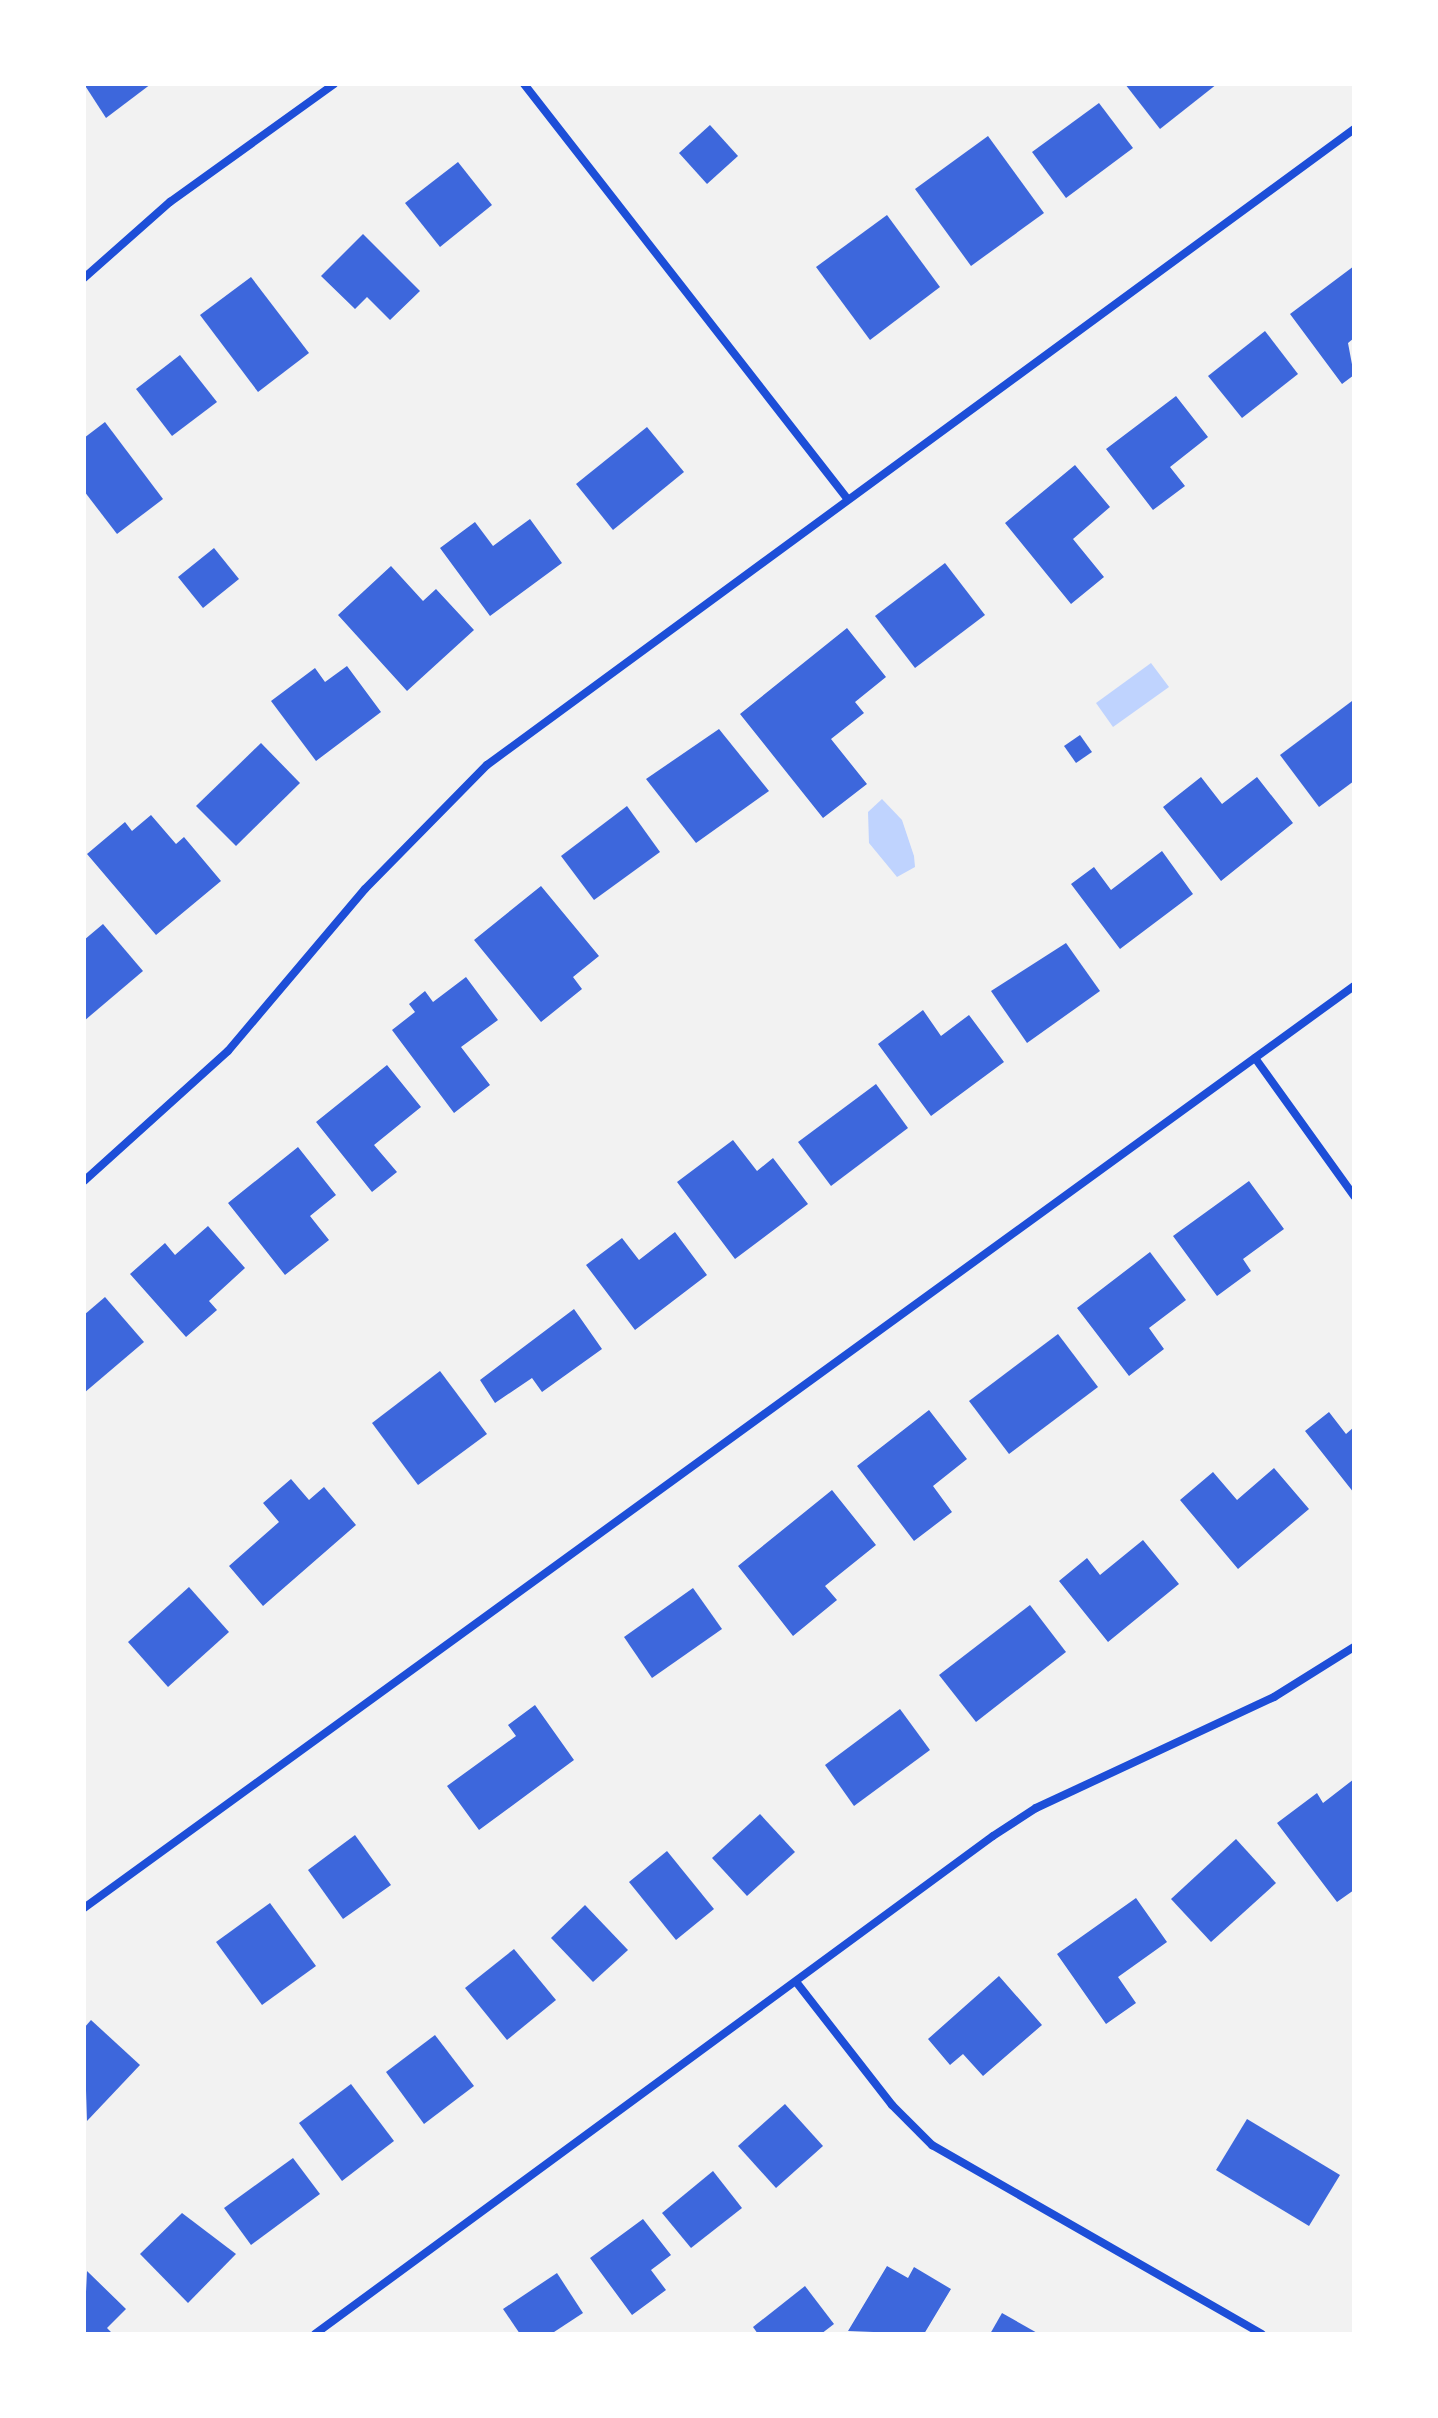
<!DOCTYPE html>
<style>
body{margin:0}
#map{position:relative;width:1438px;height:2418px;overflow:hidden;background:#f2f2f2;font-family:"Archivo Narrow",sans-serif}
div>[style]{position:absolute}
[style*='--x']{left:calc(var(--x)*1px);top:calc(var(--y)*1px);width:calc(var(--w)*1px);rotate:calc(var(--a)*1deg)}
.water>*{inset:0;background:#bfd3fe}
.building>*{inset:0;background:#3d67dc}
.minor>*{height:8px;margin:-4px;padding:0 4px;transform-origin:4px;border-radius:4px;background:#1d4ed8}
span{translate:-50% -50%;white-space:nowrap;text-align:center;line-height:1.15;-webkit-text-stroke:6px #fff;paint-order:stroke}
.frame{position:absolute;inset:0;border:86px solid #fff;pointer-events:none}
</style>
<div id="map">
<div class="water">
<div style="clip-path:polygon(1151px 663px,1169px 687px,1113px 727px,1096px 703px)"></div>
<div style="clip-path:polygon(882px 799px,902px 820px,914px 856px,915px 867px,897px 877px,869px 843px,868px 812px)"></div>
</div>
<div class="building">
<div style="clip-path:polygon(84px 84px,151px 84px,106px 118px)"></div>
<div style="clip-path:polygon(1125px 84px,1217px 84px,1160px 129px)"></div>
<div style="clip-path:polygon(1099px 103px,1133px 148px,1066px 198px,1032px 152px)"></div>
<div style="clip-path:polygon(710px 125px,738px 156px,707px 184px,679px 153px)"></div>
<div style="clip-path:polygon(988px 136px,1044px 213px,971px 266px,915px 189px)"></div>
<div style="clip-path:polygon(458px 162px,492px 205px,440px 247px,405px 203px)"></div>
<div style="clip-path:polygon(887px 215px,940px 287px,870px 340px,816px 267px)"></div>
<div style="clip-path:polygon(363px 234px,420px 291px,390px 320px,367px 297px,355px 309px,321px 276px)"></div>
<div style="clip-path:polygon(1354px 266px,1354px 338px,1348px 343px,1354px 375px,1342px 384px,1290px 314px)"></div>
<div style="clip-path:polygon(251px 277px,309px 353px,258px 392px,200px 315px)"></div>
<div style="clip-path:polygon(1265px 331px,1298px 374px,1242px 418px,1208px 376px)"></div>
<div style="clip-path:polygon(180px 355px,217px 402px,172px 436px,136px 389px)"></div>
<div style="clip-path:polygon(1176px 396px,1208px 437px,1170px 467px,1185px 486px,1153px 510px,1106px 449px)"></div>
<div style="clip-path:polygon(105px 422px,163px 499px,117px 534px,84px 491px,84px 438px)"></div>
<div style="clip-path:polygon(647px 427px,684px 472px,613px 530px,576px 484px)"></div>
<div style="clip-path:polygon(1075px 465px,1110px 507px,1073px 539px,1104px 577px,1071px 604px,1005px 523px)"></div>
<div style="clip-path:polygon(530px 519px,562px 563px,490px 616px,440px 548px,475px 522px,493px 546px)"></div>
<div style="clip-path:polygon(214px 548px,239px 579px,203px 608px,178px 577px)"></div>
<div style="clip-path:polygon(945px 563px,985px 615px,915px 668px,875px 616px)"></div>
<div style="clip-path:polygon(391px 566px,423px 601px,436px 589px,474px 630px,407px 691px,338px 615px)"></div>
<div style="clip-path:polygon(847px 628px,886px 677px,855px 702px,864px 713px,831px 739px,867px 784px,823px 818px,740px 714px)"></div>
<div style="clip-path:polygon(347px 666px,381px 712px,316px 761px,271px 701px,315px 668px,325px 682px)"></div>
<div style="clip-path:polygon(1352px 701px,1354px 781px,1319px 807px,1280px 755px)"></div>
<div style="clip-path:polygon(719px 729px,769px 791px,696px 843px,646px 779px)"></div>
<div style="clip-path:polygon(1080px 735px,1092px 752px,1076px 763px,1064px 746px)"></div>
<div style="clip-path:polygon(261px 743px,300px 783px,236px 846px,196px 806px)"></div>
<div style="clip-path:polygon(1201px 777px,1222px 804px,1257px 777px,1293px 823px,1221px 881px,1163px 807px)"></div>
<div style="clip-path:polygon(627px 806px,660px 852px,594px 900px,561px 856px)"></div>
<div style="clip-path:polygon(151px 815px,176px 844px,184px 837px,221px 881px,156px 935px,87px 854px,125px 822px,132px 831px)"></div>
<div style="clip-path:polygon(1162px 851px,1193px 894px,1120px 949px,1071px 884px,1094px 867px,1111px 890px)"></div>
<div style="clip-path:polygon(541px 886px,599px 956px,573px 977px,582px 989px,541px 1022px,474px 940px)"></div>
<div style="clip-path:polygon(103px 924px,143px 971px,84px 1021px,84px 940px)"></div>
<div style="clip-path:polygon(1066px 943px,1100px 991px,1027px 1043px,991px 991px)"></div>
<div style="clip-path:polygon(466px 977px,498px 1020px,461px 1047px,490px 1085px,454px 1113px,392px 1030px,415px 1012px,409px 1004px,425px 991px,433px 1002px)"></div>
<div style="clip-path:polygon(923px 1010px,941px 1036px,969px 1015px,1004px 1062px,931px 1116px,878px 1044px)"></div>
<div style="clip-path:polygon(387px 1065px,421px 1107px,374px 1145px,397px 1172px,372px 1192px,316px 1122px)"></div>
<div style="clip-path:polygon(876px 1084px,908px 1128px,831px 1186px,798px 1142px)"></div>
<div style="clip-path:polygon(733px 1140px,757px 1171px,773px 1158px,808px 1204px,735px 1259px,677px 1182px)"></div>
<div style="clip-path:polygon(298px 1147px,336px 1195px,310px 1216px,329px 1240px,285px 1275px,228px 1203px)"></div>
<div style="clip-path:polygon(1249px 1181px,1284px 1229px,1243px 1259px,1251px 1271px,1217px 1296px,1173px 1236px)"></div>
<div style="clip-path:polygon(208px 1226px,245px 1268px,209px 1301px,217px 1310px,186px 1337px,130px 1274px,165px 1243px,175px 1255px)"></div>
<div style="clip-path:polygon(675px 1232px,707px 1275px,635px 1330px,586px 1265px,622px 1238px,639px 1260px)"></div>
<div style="clip-path:polygon(1150px 1252px,1186px 1300px,1149px 1328px,1164px 1349px,1129px 1376px,1077px 1308px)"></div>
<div style="clip-path:polygon(105px 1297px,144px 1342px,84px 1393px,84px 1315px)"></div>
<div style="clip-path:polygon(574px 1309px,602px 1349px,542px 1392px,532px 1378px,495px 1403px,480px 1380px)"></div>
<div style="clip-path:polygon(1058px 1334px,1098px 1387px,1009px 1454px,969px 1401px)"></div>
<div style="clip-path:polygon(440px 1371px,487px 1434px,418px 1485px,372px 1423px)"></div>
<div style="clip-path:polygon(929px 1410px,967px 1459px,933px 1486px,952px 1512px,914px 1541px,857px 1466px)"></div>
<div style="clip-path:polygon(1329px 1412px,1346px 1434px,1354px 1427px,1354px 1493px,1305px 1431px)"></div>
<div style="clip-path:polygon(1274px 1468px,1309px 1509px,1238px 1569px,1180px 1500px,1213px 1472px,1237px 1500px)"></div>
<div style="clip-path:polygon(291px 1479px,309px 1500px,324px 1487px,356px 1525px,263px 1606px,229px 1566px,279px 1522px,263px 1503px)"></div>
<div style="clip-path:polygon(832px 1490px,876px 1545px,825px 1586px,837px 1600px,793px 1636px,738px 1566px)"></div>
<div style="clip-path:polygon(1143px 1540px,1179px 1584px,1108px 1642px,1059px 1581px,1087px 1558px,1100px 1575px)"></div>
<div style="clip-path:polygon(189px 1587px,229px 1632px,168px 1687px,128px 1642px)"></div>
<div style="clip-path:polygon(693px 1588px,722px 1629px,652px 1678px,624px 1637px)"></div>
<div style="clip-path:polygon(1030px 1605px,1066px 1652px,976px 1722px,939px 1675px)"></div>
<div style="clip-path:polygon(535px 1705px,574px 1760px,479px 1830px,447px 1786px,516px 1736px,508px 1725px)"></div>
<div style="clip-path:polygon(900px 1709px,930px 1750px,854px 1806px,825px 1765px)"></div>
<div style="clip-path:polygon(1354px 1779px,1354px 1890px,1337px 1902px,1277px 1823px,1317px 1793px,1323px 1803px)"></div>
<div style="clip-path:polygon(760px 1814px,795px 1852px,747px 1896px,712px 1858px)"></div>
<div style="clip-path:polygon(355px 1835px,391px 1885px,343px 1919px,308px 1870px)"></div>
<div style="clip-path:polygon(1236px 1839px,1276px 1883px,1211px 1942px,1171px 1899px)"></div>
<div style="clip-path:polygon(667px 1851px,714px 1909px,676px 1940px,629px 1882px)"></div>
<div style="clip-path:polygon(1136px 1898px,1167px 1942px,1118px 1977px,1136px 2003px,1106px 2024px,1057px 1954px)"></div>
<div style="clip-path:polygon(270px 1903px,316px 1966px,262px 2005px,216px 1942px)"></div>
<div style="clip-path:polygon(585px 1905px,628px 1950px,593px 1982px,551px 1938px)"></div>
<div style="clip-path:polygon(514px 1949px,556px 2000px,507px 2040px,465px 1988px)"></div>
<div style="clip-path:polygon(999px 1976px,1042px 2025px,983px 2076px,963px 2054px,950px 2065px,928px 2039px)"></div>
<div style="clip-path:polygon(91px 2020px,140px 2065px,87px 2121px,84px 2028px)"></div>
<div style="clip-path:polygon(435px 2035px,474px 2086px,424px 2124px,386px 2072px)"></div>
<div style="clip-path:polygon(351px 2084px,394px 2141px,342px 2181px,299px 2123px)"></div>
<div style="clip-path:polygon(785px 2104px,823px 2146px,776px 2188px,738px 2146px)"></div>
<div style="clip-path:polygon(1247px 2119px,1340px 2175px,1309px 2226px,1216px 2170px)"></div>
<div style="clip-path:polygon(293px 2158px,320px 2194px,251px 2245px,224px 2208px)"></div>
<div style="clip-path:polygon(713px 2171px,742px 2208px,691px 2248px,662px 2213px)"></div>
<div style="clip-path:polygon(182px 2213px,236px 2254px,188px 2303px,140px 2254px)"></div>
<div style="clip-path:polygon(643px 2219px,671px 2255px,651px 2270px,666px 2290px,632px 2315px,590px 2258px)"></div>
<div style="clip-path:polygon(887px 2266px,908px 2278px,914px 2267px,951px 2289px,924px 2334px,848px 2331px)"></div>
<div style="clip-path:polygon(87px 2271px,126px 2309px,107px 2328px,113px 2334px,84px 2334px)"></div>
<div style="clip-path:polygon(557px 2273px,583px 2313px,551px 2334px,520px 2334px,503px 2309px)"></div>
<div style="clip-path:polygon(805px 2286px,834px 2324px,821px 2334px,758px 2334px,753px 2327px)"></div>
<div style="clip-path:polygon(1002px 2313px,1039px 2334px,990px 2334px)"></div>
</div>
<div class="minor">
<div style="--x:524;--y:84;--w:524;--a:52.06"></div>
<div style="--x:84;--y:278;--w:115;--a:-41.5"></div>
<div style="--x:170;--y:202;--w:202;--a:-35.7"></div>
<div style="--x:1255;--y:1058;--w:170;--a:54.3"></div>
<div style="--x:84;--y:1181;--w:194;--a:-42.1"></div>
<div style="--x:228;--y:1051;--w:212;--a:-49.8"></div>
<div style="--x:365;--y:889;--w:174;--a:-45.5"></div>
<div style="--x:487;--y:765;--w:1075;--a:-36.26"></div>
<div style="--x:84;--y:1908;--w:1569;--a:-35.98"></div>
<div style="--x:797;--y:1983;--w:155;--a:52.1"></div>
<div style="--x:892;--y:2105;--w:57;--a:45"></div>
<div style="--x:932;--y:2145;--w:380;--a:29.8"></div>
<div style="--x:315;--y:2334;--w:841;--a:-36.3"></div>
<div style="--x:993;--y:1836;--w:51;--a:-33.1"></div>
<div style="--x:1036;--y:1808;--w:263;--a:-25"></div>
<div style="--x:1274;--y:1697;--w:94;--a:-32"></div>
</div>
<div class="frame"></div>
</div>
